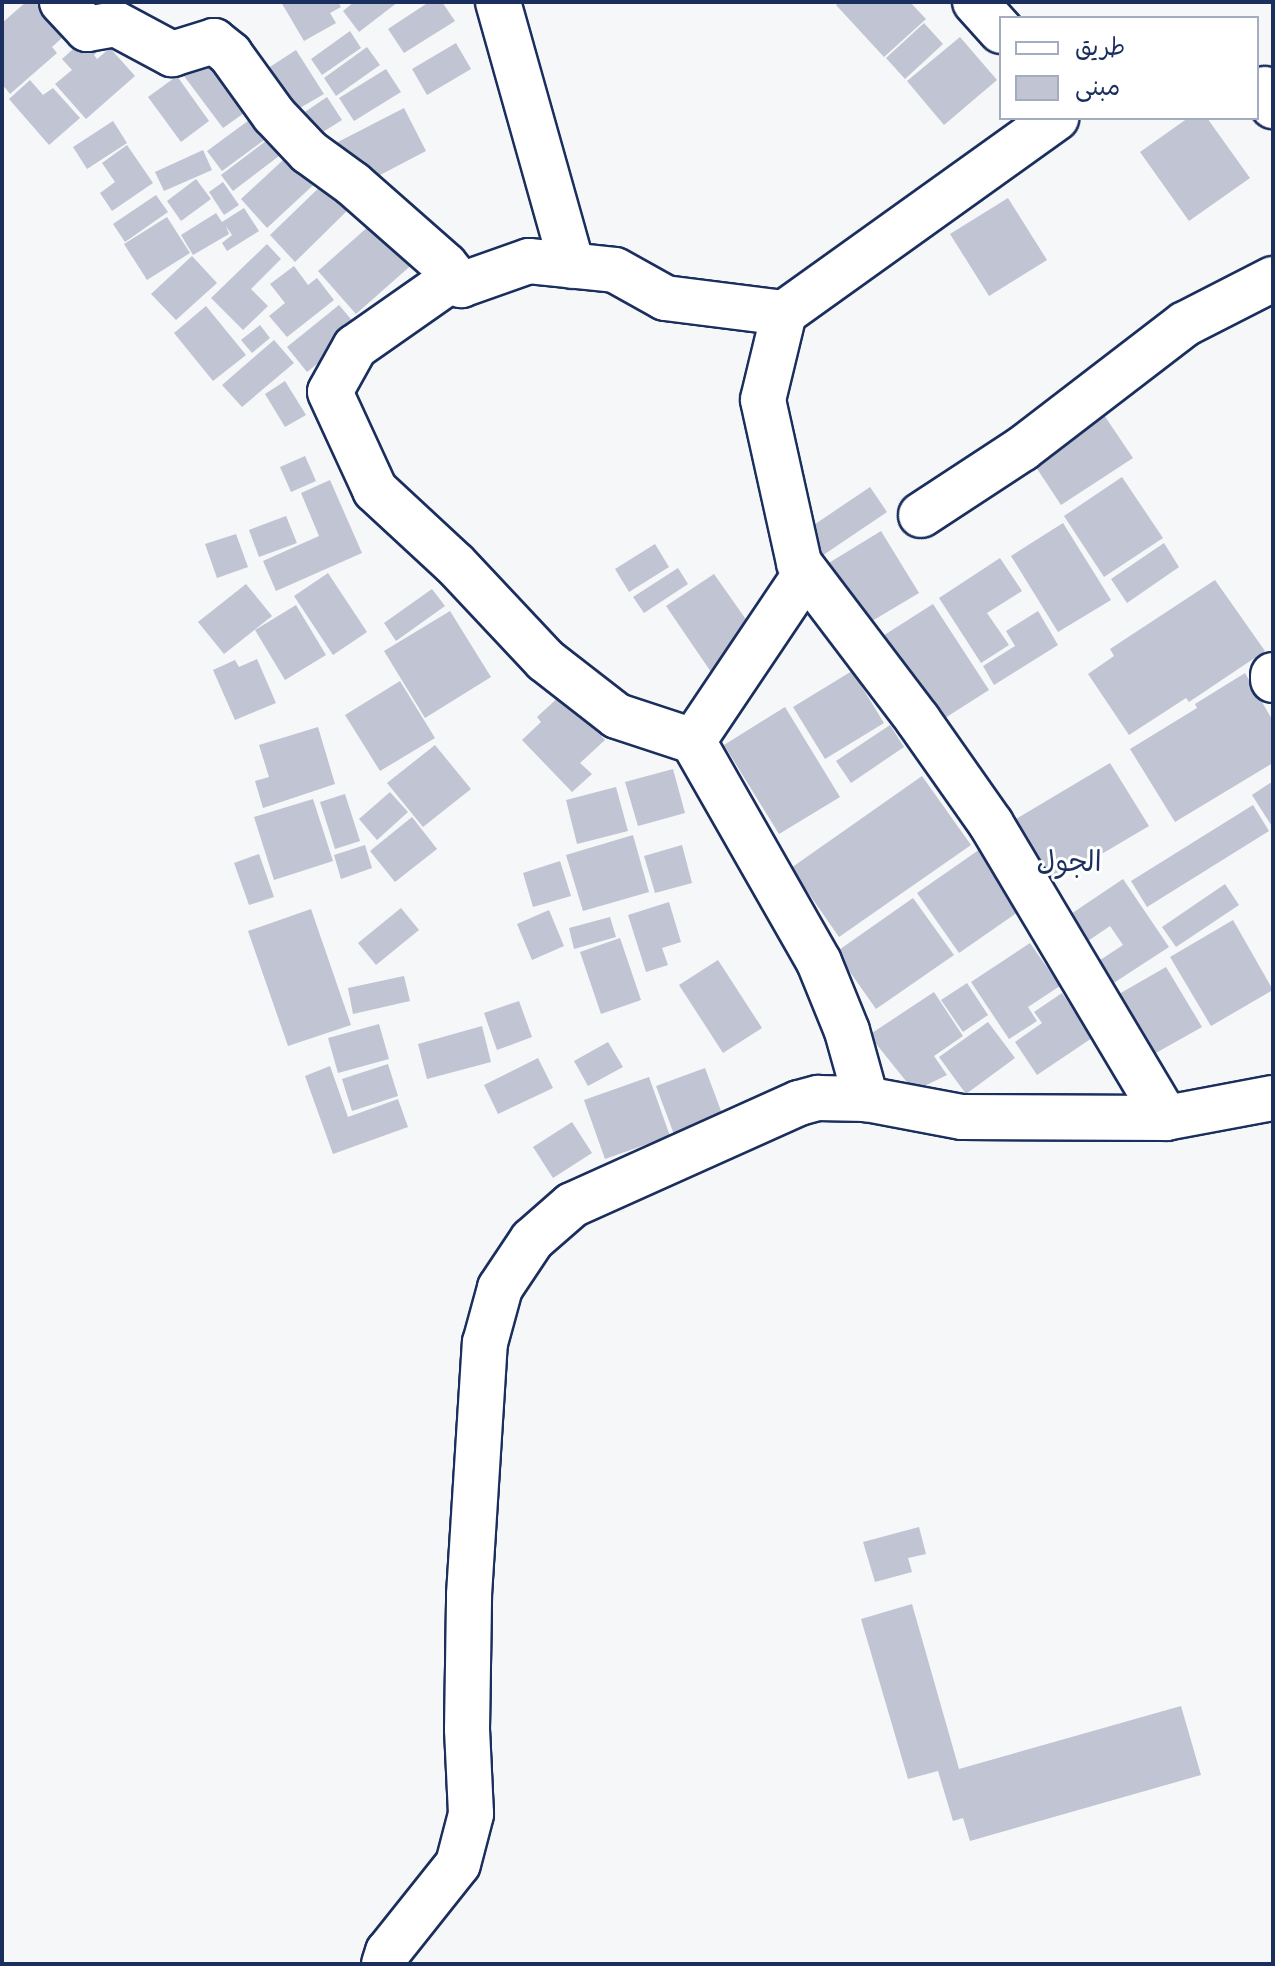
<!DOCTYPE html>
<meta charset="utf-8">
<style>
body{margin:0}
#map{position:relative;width:1275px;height:1966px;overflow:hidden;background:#f6f7f9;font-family:Mali,"Playpen Sans Arabic",sans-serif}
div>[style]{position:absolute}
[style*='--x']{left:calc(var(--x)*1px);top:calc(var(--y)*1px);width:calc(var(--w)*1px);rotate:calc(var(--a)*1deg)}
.building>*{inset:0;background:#c0c4d3}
.roads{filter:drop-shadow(2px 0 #1b2f5e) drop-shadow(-2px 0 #1b2f5e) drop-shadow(0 2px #1b2f5e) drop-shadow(0 -2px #1b2f5e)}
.minor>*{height:44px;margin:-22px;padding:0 22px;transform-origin:22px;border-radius:22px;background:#fff}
span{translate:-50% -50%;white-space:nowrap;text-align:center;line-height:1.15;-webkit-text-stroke:6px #fff;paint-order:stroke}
.quarter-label{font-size:28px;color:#1b2f5e}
.frame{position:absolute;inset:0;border:4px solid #1b2f5e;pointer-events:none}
.legend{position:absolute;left:999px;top:16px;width:260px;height:104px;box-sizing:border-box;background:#fff;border:2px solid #a4acbf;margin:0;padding:10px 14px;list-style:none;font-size:24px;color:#1b2f5e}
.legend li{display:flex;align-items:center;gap:16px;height:40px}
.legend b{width:40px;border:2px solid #a4acbf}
</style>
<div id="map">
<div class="building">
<div style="clip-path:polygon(26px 2px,52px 2px,74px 27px,52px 47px,57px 53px,10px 94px,2px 84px,2px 23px)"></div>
<div style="clip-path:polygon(281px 2px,338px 2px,341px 7px,330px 13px,336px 23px,304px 41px)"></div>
<div style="clip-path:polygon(354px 2px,398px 2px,359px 32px,343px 11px)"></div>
<div style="clip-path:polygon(429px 2px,442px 2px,455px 21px,404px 53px,388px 29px)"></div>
<div style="clip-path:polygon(840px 2px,910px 2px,926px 19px,884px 57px,836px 5px)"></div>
<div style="clip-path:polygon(924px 23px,943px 44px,905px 79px,886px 58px)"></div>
<div style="clip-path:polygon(350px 31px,361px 48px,322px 75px,311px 59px)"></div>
<div style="clip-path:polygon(91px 33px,103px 47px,94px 55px,97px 59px,110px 48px,135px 76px,86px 119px,55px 84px,72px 70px,62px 59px)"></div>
<div style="clip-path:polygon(960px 37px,997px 80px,944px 125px,907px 81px)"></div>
<div style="clip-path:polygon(456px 43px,471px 69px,427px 95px,412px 69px)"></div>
<div style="clip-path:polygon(367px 47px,380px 65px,336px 96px,324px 78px)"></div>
<div style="clip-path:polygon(212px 49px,254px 106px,223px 128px,181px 72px)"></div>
<div style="clip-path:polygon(296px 50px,324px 94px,286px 116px,259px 74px)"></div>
<div style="clip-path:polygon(386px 69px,401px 92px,354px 121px,339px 98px)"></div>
<div style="clip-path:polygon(177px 76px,209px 121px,181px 142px,148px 97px)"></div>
<div style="clip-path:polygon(30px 80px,43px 95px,53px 88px,80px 118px,49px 145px,9px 99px)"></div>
<div style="clip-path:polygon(327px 97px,342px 120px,307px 142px,293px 120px)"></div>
<div style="clip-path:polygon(404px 108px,426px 151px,361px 185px,338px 142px)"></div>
<div style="clip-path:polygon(256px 115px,271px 135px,222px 171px,207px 151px)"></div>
<div style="clip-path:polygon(1188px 118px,1207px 118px,1250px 178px,1189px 221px,1140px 152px)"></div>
<div style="clip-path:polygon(113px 121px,127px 143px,87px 169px,73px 147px)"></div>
<div style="clip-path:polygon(275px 134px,287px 150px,233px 191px,221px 175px)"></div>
<div style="clip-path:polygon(127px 145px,153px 183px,112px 211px,100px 193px,115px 182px,102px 163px)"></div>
<div style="clip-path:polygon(296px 148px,323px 176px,267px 228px,241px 199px)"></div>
<div style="clip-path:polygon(203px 150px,212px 170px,164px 191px,155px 172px)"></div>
<div style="clip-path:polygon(196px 179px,211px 199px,181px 221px,167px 201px)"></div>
<div style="clip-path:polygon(328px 179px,353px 205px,295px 262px,270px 235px)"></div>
<div style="clip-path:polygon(223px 182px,239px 205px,224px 215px,209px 192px)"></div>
<div style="clip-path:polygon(156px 195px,168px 212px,125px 242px,113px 224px)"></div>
<div style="clip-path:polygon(1008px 198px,1047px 260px,989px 296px,950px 234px)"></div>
<div style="clip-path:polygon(244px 208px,259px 231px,227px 251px,222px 243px,232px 235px,226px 226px,229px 234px,193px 255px,181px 235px,216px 213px,222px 222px)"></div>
<div style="clip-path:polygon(167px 217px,190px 253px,147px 280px,124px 244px)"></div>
<div style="clip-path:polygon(378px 218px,416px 261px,356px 314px,318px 271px)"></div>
<div style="clip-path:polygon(267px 244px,281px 259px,251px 289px,268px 306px,243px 330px,211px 298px)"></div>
<div style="clip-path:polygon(192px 256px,217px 283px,176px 320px,151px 294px)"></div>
<div style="clip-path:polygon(294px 266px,308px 285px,317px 278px,334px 300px,287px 337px,269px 316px,285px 303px,270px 284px)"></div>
<div style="clip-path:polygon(339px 305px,360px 330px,307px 372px,287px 347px)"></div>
<div style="clip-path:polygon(206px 306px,246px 355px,213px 381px,174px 333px)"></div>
<div style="clip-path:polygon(260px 325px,270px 338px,252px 353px,241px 340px)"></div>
<div style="clip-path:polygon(274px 340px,294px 363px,242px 407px,222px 385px)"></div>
<div style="clip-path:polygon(285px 381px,306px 415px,285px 427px,265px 394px)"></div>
<div style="clip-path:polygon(1104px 415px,1133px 458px,1061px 505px,1026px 452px,1053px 449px)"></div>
<div style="clip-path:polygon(305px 456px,316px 481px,291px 492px,280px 467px)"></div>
<div style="clip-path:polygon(1122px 477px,1163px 538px,1104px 577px,1064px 516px)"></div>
<div style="clip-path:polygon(330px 480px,362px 553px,276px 591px,263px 561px,319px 536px,301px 493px)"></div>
<div style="clip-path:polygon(870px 487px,887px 512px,813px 562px,796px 537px)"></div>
<div style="clip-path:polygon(286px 516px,297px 543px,259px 557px,249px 530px)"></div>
<div style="clip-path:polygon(1063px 523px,1111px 600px,1058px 632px,1011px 556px)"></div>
<div style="clip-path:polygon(881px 531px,919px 593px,857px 630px,819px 569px)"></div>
<div style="clip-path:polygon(236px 534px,248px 567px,217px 578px,205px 544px)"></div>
<div style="clip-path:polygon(1164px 543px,1179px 567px,1127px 603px,1111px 579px)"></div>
<div style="clip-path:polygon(655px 544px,669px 567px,629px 592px,615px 569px)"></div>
<div style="clip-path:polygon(1000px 558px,1022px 591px,987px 613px,1009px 645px,981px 663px,939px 598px)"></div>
<div style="clip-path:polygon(678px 568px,688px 584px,644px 613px,633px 597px)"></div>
<div style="clip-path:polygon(328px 573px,367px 632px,333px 655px,294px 596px)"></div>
<div style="clip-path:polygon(714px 574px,759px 638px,711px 672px,666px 606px)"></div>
<div style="clip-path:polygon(1215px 580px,1265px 651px,1189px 702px,1186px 698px,1129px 735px,1088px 674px,1114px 656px,1110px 649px)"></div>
<div style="clip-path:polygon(246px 584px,272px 616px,224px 654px,198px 622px)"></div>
<div style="clip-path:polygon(432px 589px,445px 606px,396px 641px,384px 623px)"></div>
<div style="clip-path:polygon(933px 604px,989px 690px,934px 725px,878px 639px)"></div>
<div style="clip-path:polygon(296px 605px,326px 655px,285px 680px,255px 630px)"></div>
<div style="clip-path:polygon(450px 611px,491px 677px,425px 718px,384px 651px)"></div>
<div style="clip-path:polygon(1038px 611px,1058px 645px,994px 685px,983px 666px,1015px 646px,1006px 631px)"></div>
<div style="clip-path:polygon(257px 659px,276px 703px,235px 720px,213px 670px,235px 660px,239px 667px)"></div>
<div style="clip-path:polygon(852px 671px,884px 723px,825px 759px,793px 707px)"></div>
<div style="clip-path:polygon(1245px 673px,1273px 721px,1273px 763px,1175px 822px,1130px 749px,1197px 708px,1195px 704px)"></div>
<div style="clip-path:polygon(400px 681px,435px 738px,380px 771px,345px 715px)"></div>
<div style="clip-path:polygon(562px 694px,605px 740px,580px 763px,592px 774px,572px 792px,522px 740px,541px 722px,537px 717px)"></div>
<div style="clip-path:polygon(785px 707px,840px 797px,779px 834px,724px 745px)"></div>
<div style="clip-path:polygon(890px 725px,904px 747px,851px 783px,836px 761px)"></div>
<div style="clip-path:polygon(318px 727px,335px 784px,263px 808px,255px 781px,269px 777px,259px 745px)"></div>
<div style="clip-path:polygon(435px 745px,471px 789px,423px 827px,387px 783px)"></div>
<div style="clip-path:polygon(1110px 763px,1149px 826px,1044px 888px,1006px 825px)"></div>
<div style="clip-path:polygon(673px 769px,685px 813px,638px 826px,625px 782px)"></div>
<div style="clip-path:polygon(922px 776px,971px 845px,839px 937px,791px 868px)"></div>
<div style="clip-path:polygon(1273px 781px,1273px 828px,1252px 795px)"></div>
<div style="clip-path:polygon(616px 787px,628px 831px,577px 844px,566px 800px)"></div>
<div style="clip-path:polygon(390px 792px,408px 812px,377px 840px,359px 819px)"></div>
<div style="clip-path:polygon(345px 794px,360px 841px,335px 849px,320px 802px)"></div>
<div style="clip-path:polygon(313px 799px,333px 861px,274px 880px,254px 817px)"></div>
<div style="clip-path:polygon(1253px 805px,1269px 831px,1147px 907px,1131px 881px)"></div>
<div style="clip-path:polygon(412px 817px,437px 849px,395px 882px,370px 851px)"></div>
<div style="clip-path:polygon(633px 835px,649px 892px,583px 911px,566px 855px)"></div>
<div style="clip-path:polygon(365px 845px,372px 868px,341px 879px,334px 855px)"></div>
<div style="clip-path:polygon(682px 845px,692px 883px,655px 893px,644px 856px)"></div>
<div style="clip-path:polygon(983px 847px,1025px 907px,959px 953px,917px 893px)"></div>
<div style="clip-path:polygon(259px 854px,274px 897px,249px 905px,234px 863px)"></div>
<div style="clip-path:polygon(560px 861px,571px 896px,533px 907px,523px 873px)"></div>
<div style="clip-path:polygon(1123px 879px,1169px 947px,1109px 986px,1094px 964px,1123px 945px,1110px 926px,1082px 945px,1065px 918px)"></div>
<div style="clip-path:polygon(1225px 884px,1239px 905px,1176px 947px,1162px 927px)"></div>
<div style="clip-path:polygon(913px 898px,954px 955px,876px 1009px,836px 952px)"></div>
<div style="clip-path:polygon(669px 902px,681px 942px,662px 948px,668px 965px,646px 972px,628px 915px)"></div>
<div style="clip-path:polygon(401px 908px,419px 930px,376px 965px,358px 943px)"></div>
<div style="clip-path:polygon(311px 909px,351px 1025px,288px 1046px,248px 931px)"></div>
<div style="clip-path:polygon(549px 910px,564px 946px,532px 960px,517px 924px)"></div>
<div style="clip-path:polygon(610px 917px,616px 937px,574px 949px,569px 928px)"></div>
<div style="clip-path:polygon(1233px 920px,1273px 990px,1211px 1026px,1170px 957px)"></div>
<div style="clip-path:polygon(620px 938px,641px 1000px,601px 1014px,580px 952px)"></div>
<div style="clip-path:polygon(1030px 943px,1060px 986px,1028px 1007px,1037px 1021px,1009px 1039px,971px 982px)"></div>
<div style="clip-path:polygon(718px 960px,762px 1028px,723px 1053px,679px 985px)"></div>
<div style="clip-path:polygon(1166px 967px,1202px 1027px,1147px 1058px,1112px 998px)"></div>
<div style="clip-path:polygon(404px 976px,410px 1001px,353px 1014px,348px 988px)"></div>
<div style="clip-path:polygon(967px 983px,988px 1015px,963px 1032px,941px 1000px)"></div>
<div style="clip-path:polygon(934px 992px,963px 1036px,934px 1056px,947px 1075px,914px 1091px,869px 1035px)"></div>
<div style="clip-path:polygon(1062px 993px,1092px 1038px,1037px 1075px,1015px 1042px,1042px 1023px,1034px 1012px)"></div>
<div style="clip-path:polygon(519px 1001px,532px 1037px,497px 1050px,484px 1013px)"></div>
<div style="clip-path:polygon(988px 1022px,1015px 1058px,966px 1094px,939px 1057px)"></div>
<div style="clip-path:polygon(379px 1024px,389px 1059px,338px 1073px,328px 1038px)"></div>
<div style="clip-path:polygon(482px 1026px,491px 1062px,427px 1079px,418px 1044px)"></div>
<div style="clip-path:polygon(608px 1042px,623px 1067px,588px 1086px,574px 1061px)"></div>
<div style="clip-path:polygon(538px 1058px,553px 1088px,498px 1114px,484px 1085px)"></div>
<div style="clip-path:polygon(388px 1064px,398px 1096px,352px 1111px,342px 1079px)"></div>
<div style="clip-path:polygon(330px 1066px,348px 1117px,398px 1099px,408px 1127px,333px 1154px,305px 1076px)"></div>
<div style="clip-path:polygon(705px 1068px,724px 1119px,675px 1137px,656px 1086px)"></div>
<div style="clip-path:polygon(649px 1077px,670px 1136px,605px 1159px,584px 1100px)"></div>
<div style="clip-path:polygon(572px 1122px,592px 1153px,553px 1178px,533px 1147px)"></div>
<div style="clip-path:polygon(919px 1527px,926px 1554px,908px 1558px,912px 1572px,875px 1582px,863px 1542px)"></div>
<div style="clip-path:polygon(912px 1604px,959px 1769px,1181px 1706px,1201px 1775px,970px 1841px,963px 1818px,953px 1821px,938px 1771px,908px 1779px,861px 1619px)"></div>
</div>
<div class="roads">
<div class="minor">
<div style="--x:62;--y:2;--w:37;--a:47"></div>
<div style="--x:87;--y:29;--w:29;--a:-10"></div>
<div style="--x:116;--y:24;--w:64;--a:28.2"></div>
<div style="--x:172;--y:54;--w:44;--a:-17.2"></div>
<div style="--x:214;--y:41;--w:21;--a:39"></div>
<div style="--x:230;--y:54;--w:75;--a:54.2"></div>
<div style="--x:274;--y:115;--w:51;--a:46.6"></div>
<div style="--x:309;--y:152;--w:54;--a:36"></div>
<div style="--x:353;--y:184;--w:123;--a:41.4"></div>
<div style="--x:445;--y:265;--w:26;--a:51"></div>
<div style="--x:461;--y:285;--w:72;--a:-19.4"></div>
<div style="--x:529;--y:261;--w:86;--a:6"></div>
<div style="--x:615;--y:270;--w:57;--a:29.2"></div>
<div style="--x:665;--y:298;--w:120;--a:7.2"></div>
<div style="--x:784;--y:313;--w:89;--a:103.6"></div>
<div style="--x:763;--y:400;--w:167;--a:77.5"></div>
<div style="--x:799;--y:563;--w:197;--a:52.8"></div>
<div style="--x:918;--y:720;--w:127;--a:54.9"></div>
<div style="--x:991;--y:824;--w:342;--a:59.2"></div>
<div style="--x:498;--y:2;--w:274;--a:74.3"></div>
<div style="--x:975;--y:2;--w:39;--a:48"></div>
<div style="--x:1265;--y:89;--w:19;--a:65"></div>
<div style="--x:455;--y:277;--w:122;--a:145"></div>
<div style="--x:355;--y:347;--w:51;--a:119.1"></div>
<div style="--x:330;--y:392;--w:108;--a:65.3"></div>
<div style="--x:375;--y:490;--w:109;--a:42.8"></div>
<div style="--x:455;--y:564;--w:132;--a:46.8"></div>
<div style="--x:545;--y:660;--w:91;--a:37.9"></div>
<div style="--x:617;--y:716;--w:80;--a:18.2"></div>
<div style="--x:784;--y:313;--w:335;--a:-35.6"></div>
<div style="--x:921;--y:515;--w:121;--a:-33.2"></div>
<div style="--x:1022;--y:449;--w:205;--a:-37.5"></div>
<div style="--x:1185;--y:324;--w:99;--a:-27.1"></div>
<div style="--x:806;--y:573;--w:202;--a:123.9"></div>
<div style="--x:693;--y:741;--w:254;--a:60.3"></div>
<div style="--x:819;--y:962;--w:74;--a:67.9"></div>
<div style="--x:847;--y:1031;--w:71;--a:74.4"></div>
<div style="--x:1273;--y:675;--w:5;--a:90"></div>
<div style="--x:384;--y:1964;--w:13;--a:-72"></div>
<div style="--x:388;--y:1952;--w:112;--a:-51.5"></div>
<div style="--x:458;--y:1864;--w:52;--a:-75.4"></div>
<div style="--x:471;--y:1814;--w:85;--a:-92.7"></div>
<div style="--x:467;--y:1729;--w:134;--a:-89.1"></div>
<div style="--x:469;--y:1595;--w:253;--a:-86.4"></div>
<div style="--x:485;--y:1343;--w:57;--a:-74.7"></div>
<div style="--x:500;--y:1288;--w:58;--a:-56.3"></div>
<div style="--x:532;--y:1240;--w:53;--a:-41.2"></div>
<div style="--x:572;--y:1205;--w:249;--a:-24.2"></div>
<div style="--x:799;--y:1103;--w:20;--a:-15"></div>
<div style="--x:818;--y:1098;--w:48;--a:1.2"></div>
<div style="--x:866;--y:1099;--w:98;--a:10.6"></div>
<div style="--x:962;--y:1117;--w:204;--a:0.3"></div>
<div style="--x:1166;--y:1118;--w:109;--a:-10.6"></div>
</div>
</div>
<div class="quarter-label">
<span style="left:1069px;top:860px">الجول</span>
</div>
<div class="frame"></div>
<ul class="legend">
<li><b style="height:10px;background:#fff"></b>طريق</li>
<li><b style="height:22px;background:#c0c4d3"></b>مبنى</li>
</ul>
</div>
